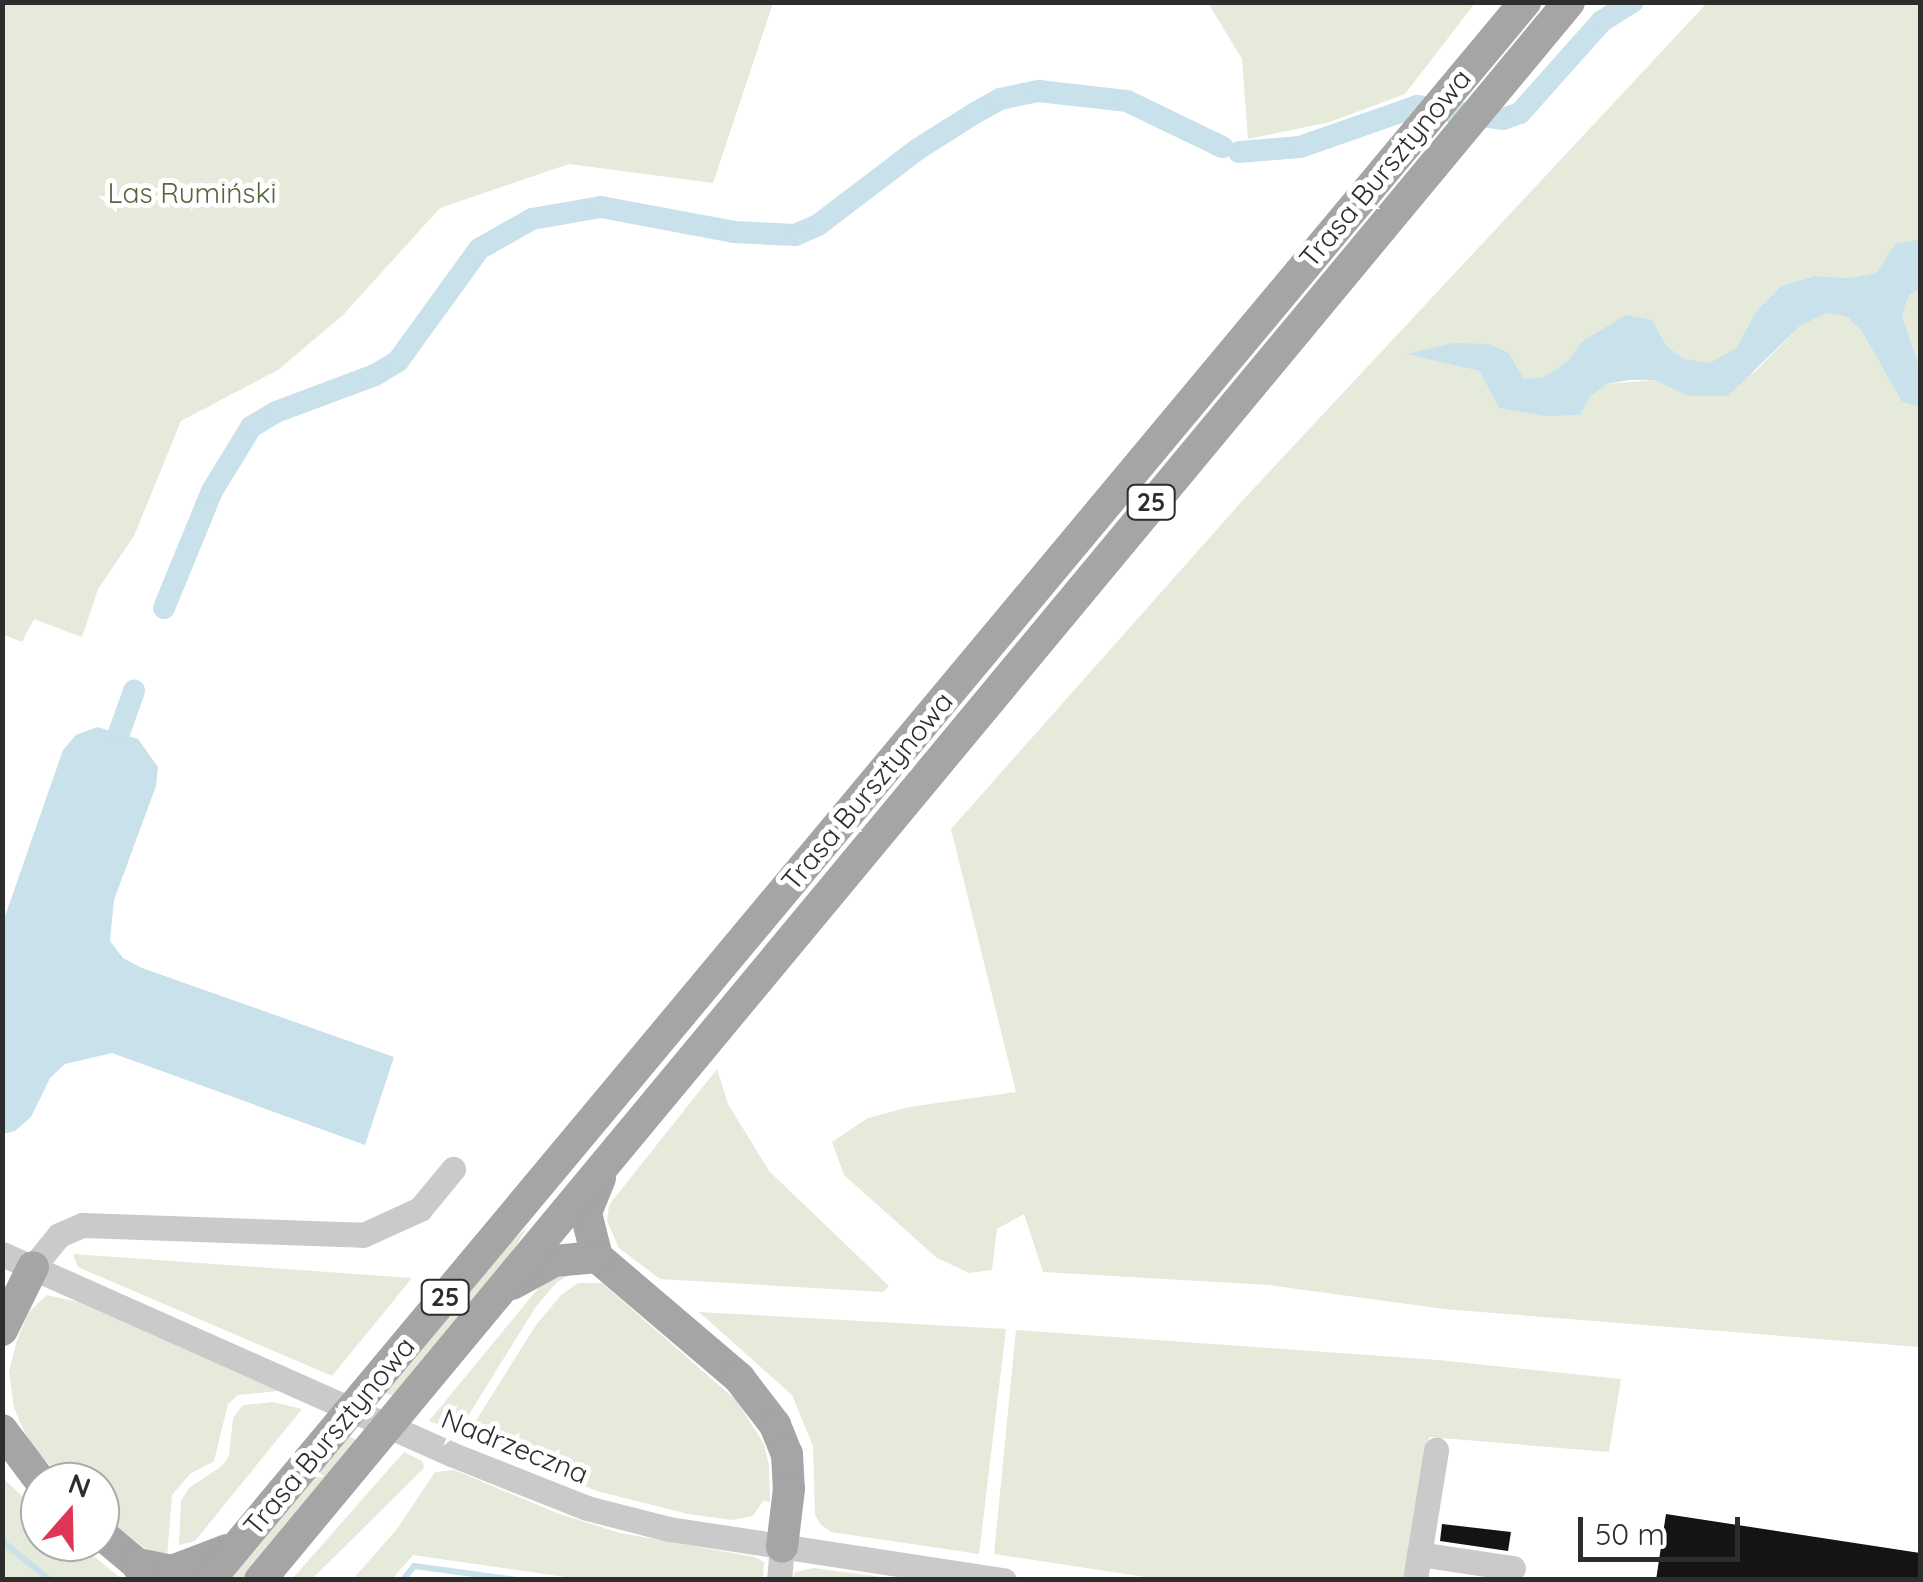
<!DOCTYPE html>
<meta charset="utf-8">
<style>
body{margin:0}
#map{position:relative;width:1923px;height:1582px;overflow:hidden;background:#fff;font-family:Quicksand,sans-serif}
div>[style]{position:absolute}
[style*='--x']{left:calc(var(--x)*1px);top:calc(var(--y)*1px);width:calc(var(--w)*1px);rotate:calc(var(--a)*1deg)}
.green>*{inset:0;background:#e5eadb}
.water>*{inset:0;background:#c8e1ea}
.stream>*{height:6px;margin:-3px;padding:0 3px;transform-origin:3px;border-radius:3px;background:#c8e1ea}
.canal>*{height:22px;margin:-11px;padding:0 11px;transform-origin:11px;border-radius:11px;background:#c8e1ea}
.building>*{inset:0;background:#141414}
.minor>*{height:25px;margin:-12.5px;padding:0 12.5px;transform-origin:12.5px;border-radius:12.5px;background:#cacaca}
.major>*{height:32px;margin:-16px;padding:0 16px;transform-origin:16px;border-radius:16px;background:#a5a5a5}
span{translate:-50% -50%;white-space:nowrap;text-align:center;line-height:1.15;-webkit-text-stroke:10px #fff;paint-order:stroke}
.shield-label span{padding:2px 8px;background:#fff;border:2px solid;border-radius:8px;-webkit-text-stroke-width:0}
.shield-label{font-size:25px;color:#2d2d2d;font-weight:700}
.street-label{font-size:28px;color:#2d2d2d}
.park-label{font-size:28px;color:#56673d}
.frame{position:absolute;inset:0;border:5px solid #2d2d2d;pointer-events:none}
.north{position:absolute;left:20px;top:1462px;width:100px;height:100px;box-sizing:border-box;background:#fff;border:2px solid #ababab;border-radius:50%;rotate:20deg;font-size:28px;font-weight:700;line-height:40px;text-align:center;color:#2d2d2d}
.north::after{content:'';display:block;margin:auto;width:35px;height:45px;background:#de3657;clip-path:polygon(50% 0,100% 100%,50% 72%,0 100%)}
.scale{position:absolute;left:1578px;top:1517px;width:162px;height:45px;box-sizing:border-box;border:5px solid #2d2d2d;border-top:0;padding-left:12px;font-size:30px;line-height:35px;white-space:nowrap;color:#2d2d2d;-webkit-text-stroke:8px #fff;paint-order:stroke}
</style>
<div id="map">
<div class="green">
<div style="clip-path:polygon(2px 3px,3px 2px,773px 3px,713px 183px,569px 164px,440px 208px,343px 315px,278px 370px,181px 421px,134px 536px,98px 589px,82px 637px,34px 619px,22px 642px,2px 634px)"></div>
<div style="clip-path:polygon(1208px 3px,1475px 3px,1405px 94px,1330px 122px,1248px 139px,1242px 59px)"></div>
<div style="clip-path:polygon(1707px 3px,1920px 3px,1920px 241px,1884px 260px,1877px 273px,1850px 278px,1815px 276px,1781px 286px,1757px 310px,1736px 348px,1710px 364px,1684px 359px,1666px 345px,1652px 320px,1581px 342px,1569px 360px,1546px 377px,1524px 379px,1509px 353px,1452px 343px,1410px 354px,1479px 371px,1499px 408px,1543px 416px,1588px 398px,1606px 384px,1654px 380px,1688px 396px,1755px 372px,1800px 326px,1827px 313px,1847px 317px,1861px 330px,1902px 402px,1920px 407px,1920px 1347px,1444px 1309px,1269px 1285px,1043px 1272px,1024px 1214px,997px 1229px,992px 1270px,969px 1273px,937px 1258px,844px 1175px,832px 1142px,868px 1118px,909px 1107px,1016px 1092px,951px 829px,1243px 500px)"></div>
<div style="clip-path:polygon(1920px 289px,1920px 369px,1902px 315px,1909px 295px)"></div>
<div style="clip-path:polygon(717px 1069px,728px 1104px,769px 1171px,889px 1286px,883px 1292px,660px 1279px,619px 1248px,607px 1221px,609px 1205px)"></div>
<div style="clip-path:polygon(528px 1226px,511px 1254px,394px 1396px,382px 1392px,505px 1248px)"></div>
<div style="clip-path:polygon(73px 1254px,412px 1278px,332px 1376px,78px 1267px)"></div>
<div style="clip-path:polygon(576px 1271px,557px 1282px,535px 1308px,460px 1429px,451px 1430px,429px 1421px,540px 1286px,556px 1273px)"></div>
<div style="clip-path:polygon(578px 1283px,602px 1283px,737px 1401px,764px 1444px,769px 1465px,770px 1502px,763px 1501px,753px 1516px,733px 1520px,688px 1514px,597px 1491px,465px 1438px,536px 1325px,561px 1295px)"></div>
<div style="clip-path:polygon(47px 1295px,78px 1302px,279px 1391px,238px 1395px,228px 1404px,214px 1461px,190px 1474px,172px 1495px,167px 1557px,152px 1554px,100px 1513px,100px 1482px,65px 1482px,29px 1442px,14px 1408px,9px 1372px,17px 1340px,29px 1312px)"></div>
<div style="clip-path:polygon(699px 1312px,1006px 1329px,979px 1554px,831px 1532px,821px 1525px,815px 1515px,813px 1446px,792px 1395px)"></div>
<div style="clip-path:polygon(1016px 1330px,1438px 1360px,1621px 1379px,1609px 1452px,1429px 1437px,1406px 1579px,1158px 1579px,994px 1554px)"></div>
<div style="clip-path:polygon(273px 1402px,302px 1409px,195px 1541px,179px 1545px,181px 1501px,189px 1488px,222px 1466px,229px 1456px,233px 1418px,243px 1405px)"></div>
<div style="clip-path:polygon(347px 1436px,358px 1440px,242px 1579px,227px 1580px)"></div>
<div style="clip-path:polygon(404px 1452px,422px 1461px,424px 1468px,312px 1579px,292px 1579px)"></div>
<div style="clip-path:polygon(454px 1470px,557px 1513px,620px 1533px,755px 1557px,764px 1562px,763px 1579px,586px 1580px,413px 1555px,392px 1579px,353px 1579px,397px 1529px,435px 1472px)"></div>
<div style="clip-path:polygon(2px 1477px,40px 1513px,40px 1542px,76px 1542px,122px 1579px,3px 1579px)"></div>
<div style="clip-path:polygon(814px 1568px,897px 1579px,792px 1579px,795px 1572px)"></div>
</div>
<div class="water">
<div style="clip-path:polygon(1917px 240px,1920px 241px,1920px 289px,1909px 295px,1902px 315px,1920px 369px,1920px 407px,1902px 402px,1861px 330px,1847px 317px,1827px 313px,1800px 326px,1728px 396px,1688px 396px,1654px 380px,1630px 380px,1606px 384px,1589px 398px,1580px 415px,1543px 416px,1499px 408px,1479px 371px,1407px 354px,1452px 343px,1489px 344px,1509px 353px,1524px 379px,1545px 377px,1569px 360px,1581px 342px,1626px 315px,1652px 320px,1666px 345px,1684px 359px,1710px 363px,1736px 348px,1757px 310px,1781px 286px,1815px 276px,1850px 278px,1876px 273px,1895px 244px)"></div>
<div style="clip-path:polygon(97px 727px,138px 739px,158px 767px,156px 786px,114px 900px,110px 941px,123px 958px,142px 968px,394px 1057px,365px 1145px,112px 1053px,65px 1064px,50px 1078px,31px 1117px,15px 1131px,3px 1134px,3px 922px,63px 750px,76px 735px)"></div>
</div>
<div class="stream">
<div style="--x:2;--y:1541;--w:62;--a:39.1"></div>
<div style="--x:403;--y:1580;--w:18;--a:-52"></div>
<div style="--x:414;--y:1566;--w:104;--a:7.7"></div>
</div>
<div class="canal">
<div style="--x:1239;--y:152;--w:61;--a:-4.7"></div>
<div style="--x:1300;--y:147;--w:124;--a:-19.3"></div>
<div style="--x:1417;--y:106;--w:87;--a:8.6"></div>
<div style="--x:1503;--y:119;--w:18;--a:-19"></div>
<div style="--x:1520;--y:113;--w:123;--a:-48.3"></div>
<div style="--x:1602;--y:21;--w:36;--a:-32"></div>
<div style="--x:164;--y:608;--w:126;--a:-67.7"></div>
<div style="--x:212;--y:491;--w:75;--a:-58.6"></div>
<div style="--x:251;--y:427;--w:29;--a:-31"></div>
<div style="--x:276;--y:412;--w:106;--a:-20.5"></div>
<div style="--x:375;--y:375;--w:27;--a:-31"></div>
<div style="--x:398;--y:361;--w:138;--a:-54.1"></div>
<div style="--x:479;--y:249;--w:61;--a:-29.5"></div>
<div style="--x:532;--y:219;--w:70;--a:-9.9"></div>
<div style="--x:601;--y:207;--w:135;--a:10.6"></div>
<div style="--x:734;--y:232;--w:61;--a:2.8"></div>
<div style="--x:795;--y:235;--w:25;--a:-23"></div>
<div style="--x:818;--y:225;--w:126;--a:-37.2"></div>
<div style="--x:918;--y:149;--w:67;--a:-32.3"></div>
<div style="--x:975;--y:113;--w:29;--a:-29"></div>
<div style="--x:1000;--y:99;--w:40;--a:-12"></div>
<div style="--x:1039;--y:91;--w:89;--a:6.5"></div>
<div style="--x:1127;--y:101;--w:106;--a:25.8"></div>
<div style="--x:119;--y:733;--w:45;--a:-70.3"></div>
</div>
<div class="building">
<div style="clip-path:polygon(1666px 1514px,1920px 1553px,1920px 1580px,1656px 1580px)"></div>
<div style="clip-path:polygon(1442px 1524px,1511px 1532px,1508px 1551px,1440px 1541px)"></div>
</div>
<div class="minor">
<div style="--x:2;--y:1254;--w:492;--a:24"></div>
<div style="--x:451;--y:1454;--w:146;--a:21.7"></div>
<div style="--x:587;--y:1508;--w:85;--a:14.4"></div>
<div style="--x:669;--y:1529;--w:339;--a:8.7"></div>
<div style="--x:33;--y:1267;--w:41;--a:-50.9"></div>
<div style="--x:59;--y:1235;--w:26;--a:-23"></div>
<div style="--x:83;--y:1225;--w:280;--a:2"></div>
<div style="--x:363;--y:1235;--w:63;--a:-24.5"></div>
<div style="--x:420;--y:1209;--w:52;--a:-50.5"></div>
<div style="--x:1419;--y:1554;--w:95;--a:8.5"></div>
<div style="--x:779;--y:1580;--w:33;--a:-85"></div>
<div style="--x:1415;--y:1580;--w:132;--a:-80.8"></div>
</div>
<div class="major">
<div style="--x:600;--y:1178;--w:38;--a:112"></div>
<div style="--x:586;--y:1213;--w:45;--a:76"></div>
<div style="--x:597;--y:1257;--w:187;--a:40.4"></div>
<div style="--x:739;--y:1378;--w:59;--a:52.5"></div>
<div style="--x:775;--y:1425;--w:31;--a:68"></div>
<div style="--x:787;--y:1454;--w:35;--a:87"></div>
<div style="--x:789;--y:1489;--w:58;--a:96.9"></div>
<div style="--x:512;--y:1284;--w:48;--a:-28.7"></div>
<div style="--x:554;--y:1261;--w:43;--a:-5.3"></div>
<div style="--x:2;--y:1330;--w:70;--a:-63.8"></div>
<div style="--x:2;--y:1430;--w:65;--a:53.1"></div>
<div style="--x:100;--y:1533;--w:48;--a:40"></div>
<div style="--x:137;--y:1564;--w:18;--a:61"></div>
<div style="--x:137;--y:1564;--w:36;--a:11"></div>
<div style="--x:172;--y:1571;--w:59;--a:-20.9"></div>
<div style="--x:209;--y:1580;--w:2055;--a:-50.17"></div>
<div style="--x:260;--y:1580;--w:2050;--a:-50.32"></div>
</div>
<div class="shield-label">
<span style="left:1151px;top:502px">25</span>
<span style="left:445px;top:1297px">25</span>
</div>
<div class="street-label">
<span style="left:1385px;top:168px;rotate:-50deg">Trasa Bursztynowa</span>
<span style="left:867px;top:791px;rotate:-50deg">Trasa Bursztynowa</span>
<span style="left:329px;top:1436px;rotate:-50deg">Trasa Bursztynowa</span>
<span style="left:515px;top:1446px;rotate:22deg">Nadrzeczna</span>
</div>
<div class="park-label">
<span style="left:192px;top:193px">Las Rumiński</span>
</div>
<div class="frame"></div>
<div class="north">N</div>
<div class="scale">50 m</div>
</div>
